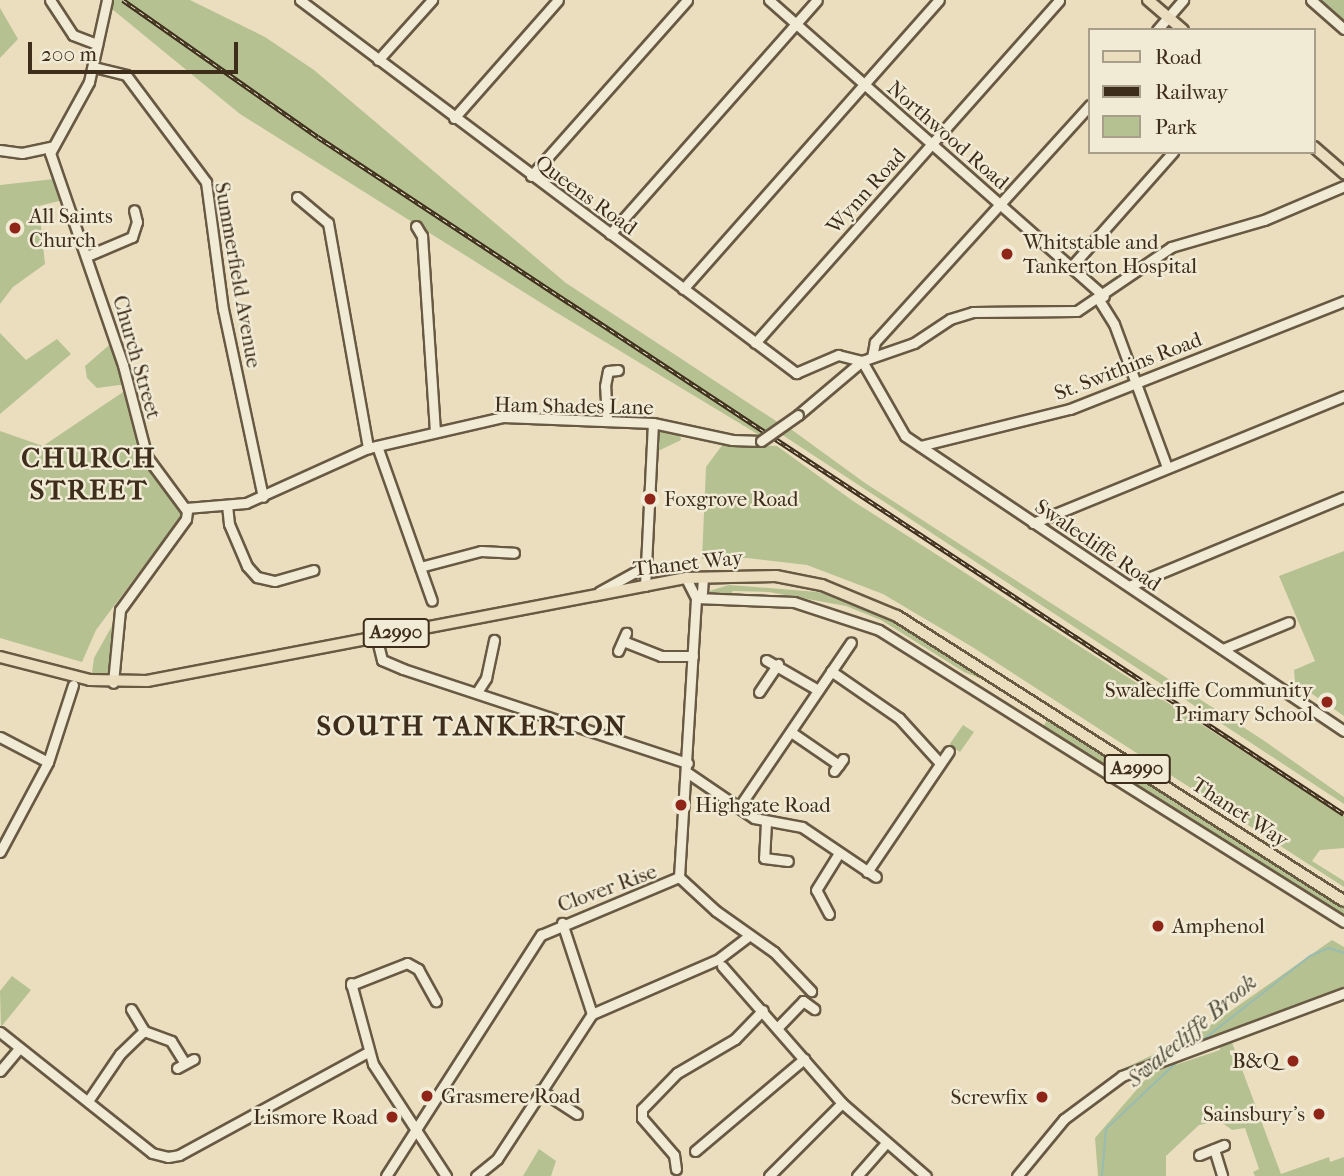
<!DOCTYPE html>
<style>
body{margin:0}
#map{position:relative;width:1344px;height:1176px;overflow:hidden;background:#eadebf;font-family:"IM FELL French Canon",serif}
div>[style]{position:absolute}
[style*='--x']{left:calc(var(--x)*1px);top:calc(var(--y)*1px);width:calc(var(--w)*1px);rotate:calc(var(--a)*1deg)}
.green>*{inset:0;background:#b6c192}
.stream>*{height:2px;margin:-1px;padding:0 1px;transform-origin:1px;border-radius:1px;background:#98bcb1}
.roads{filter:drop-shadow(2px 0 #685943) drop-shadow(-2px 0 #685943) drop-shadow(0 2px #685943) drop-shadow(0 -2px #685943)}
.minor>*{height:9px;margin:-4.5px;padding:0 4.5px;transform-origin:4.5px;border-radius:4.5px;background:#f1ead5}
.major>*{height:10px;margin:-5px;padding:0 5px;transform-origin:5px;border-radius:5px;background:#eadebf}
.rail>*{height:4.5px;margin-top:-2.25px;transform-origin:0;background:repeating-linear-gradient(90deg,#f1ead5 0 5px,#3d2d1a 0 10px);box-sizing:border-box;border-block:2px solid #3d2d1a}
.bridges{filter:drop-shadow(2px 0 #685943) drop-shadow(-2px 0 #685943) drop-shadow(0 2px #685943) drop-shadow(0 -2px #685943)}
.minor-bridge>*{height:9px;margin:-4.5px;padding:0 4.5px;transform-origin:4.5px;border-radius:4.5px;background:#f1ead5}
.dots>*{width:19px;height:19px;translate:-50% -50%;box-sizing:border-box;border:4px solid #f1ead5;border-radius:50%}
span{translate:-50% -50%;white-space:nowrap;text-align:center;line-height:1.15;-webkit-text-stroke:5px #f1ead5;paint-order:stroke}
.shield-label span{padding:2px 5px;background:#f1ead5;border:2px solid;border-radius:5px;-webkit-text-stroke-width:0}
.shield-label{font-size:19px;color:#3d2d1a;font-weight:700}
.street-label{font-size:21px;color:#3d2d1a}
.poi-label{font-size:21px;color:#3d2d1a}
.left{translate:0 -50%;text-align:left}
.right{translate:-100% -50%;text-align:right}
.water-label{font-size:23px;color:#545140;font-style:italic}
.district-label{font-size:28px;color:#3d2d1a;font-weight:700;letter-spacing:2px}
.legend{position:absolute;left:1088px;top:28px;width:228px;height:126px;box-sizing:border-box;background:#f1ead5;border:2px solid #a99e8a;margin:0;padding:9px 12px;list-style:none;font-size:21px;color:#3d2d1a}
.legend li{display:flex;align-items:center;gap:14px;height:35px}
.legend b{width:35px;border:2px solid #a99e8a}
.scale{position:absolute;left:28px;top:42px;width:210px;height:32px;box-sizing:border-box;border:4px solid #3d2d1a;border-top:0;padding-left:9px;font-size:21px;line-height:24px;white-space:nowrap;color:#3d2d1a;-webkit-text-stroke:5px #f1ead5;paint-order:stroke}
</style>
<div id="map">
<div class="green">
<div style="clip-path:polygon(101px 0,190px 0,265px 37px,314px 70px,566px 283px,779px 423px,759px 435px,554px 311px,240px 114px)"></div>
<div style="clip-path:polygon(1322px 0,1344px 0,1344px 20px)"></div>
<div style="clip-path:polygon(0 8px,18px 39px,0 58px)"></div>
<div style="clip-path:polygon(54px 179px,63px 200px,39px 206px,45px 264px,13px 287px,0 304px,0 185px)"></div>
<div style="clip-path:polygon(0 333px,26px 360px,57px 339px,71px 354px,0 414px)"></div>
<div style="clip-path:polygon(115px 340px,127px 384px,97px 388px,87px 378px,85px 366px)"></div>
<div style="clip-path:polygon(126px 390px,152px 476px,181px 508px,181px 516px,96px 630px,82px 662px,0 638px,0 431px,43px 446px)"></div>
<div style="clip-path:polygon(788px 427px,865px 483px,1263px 740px,1344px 797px,1344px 804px,781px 434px)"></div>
<div style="clip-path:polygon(656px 429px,679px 430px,681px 440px,656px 452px)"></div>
<div style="clip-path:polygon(723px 444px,777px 446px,853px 501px,1344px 816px,1344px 848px,1320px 850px,1312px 861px,1344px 881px,1344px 887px,974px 648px,883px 594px,807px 565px,748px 558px,702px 559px,706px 467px)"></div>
<div style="clip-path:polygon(1344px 551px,1344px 716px,1295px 682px,1294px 670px,1315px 661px,1279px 576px)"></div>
<div style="clip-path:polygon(729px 585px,818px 592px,857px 604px,895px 622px,999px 686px,964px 672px,881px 620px,846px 606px,769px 592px,733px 591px,729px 596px,711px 595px,709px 591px)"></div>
<div style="clip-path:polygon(118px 615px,113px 673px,92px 673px,94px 658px)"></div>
<div style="clip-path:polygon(1047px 720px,1344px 909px,1344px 921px,1042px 729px)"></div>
<div style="clip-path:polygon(963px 725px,974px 732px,960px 752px,949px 745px)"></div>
<div style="clip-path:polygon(1332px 940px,1344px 947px,1344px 988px,1118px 1071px,1198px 1034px)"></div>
<div style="clip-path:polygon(12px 976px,31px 990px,1px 1027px,0 991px)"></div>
<div style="clip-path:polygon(1231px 1040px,1281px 1174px,1329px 1157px,1330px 1162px,1344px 1157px,1344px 1176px,1255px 1176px,1253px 1172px,1259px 1169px,1245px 1128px,1232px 1130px,1220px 1121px,1199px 1125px,1166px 1156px,1166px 1176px,1098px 1176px,1095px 1138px,1151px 1073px,1220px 1050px,1220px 1044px)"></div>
<div style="clip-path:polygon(539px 1149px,556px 1161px,551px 1176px,523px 1176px)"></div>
</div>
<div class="stream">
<div style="--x:1199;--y:1043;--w:141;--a:-38.1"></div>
<div style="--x:1310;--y:956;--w:21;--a:-23"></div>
<div style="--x:1329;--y:948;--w:16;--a:18"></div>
<div style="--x:1102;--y:1176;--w:47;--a:-85.1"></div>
<div style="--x:1106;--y:1129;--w:103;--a:-43.4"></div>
</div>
<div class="roads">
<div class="minor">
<div style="--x:50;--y:0;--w:42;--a:56.7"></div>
<div style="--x:73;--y:35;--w:26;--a:21"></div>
<div style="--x:107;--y:0;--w:84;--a:102.4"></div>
<div style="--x:89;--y:82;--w:81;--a:118.8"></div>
<div style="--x:50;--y:153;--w:224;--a:71"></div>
<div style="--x:123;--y:365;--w:95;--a:75.4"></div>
<div style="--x:147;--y:457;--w:67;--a:53.5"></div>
<div style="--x:187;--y:511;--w:8;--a:97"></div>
<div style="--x:186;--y:519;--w:112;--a:126"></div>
<div style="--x:120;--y:610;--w:73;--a:95.5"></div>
<div style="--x:300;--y:0;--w:621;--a:36.94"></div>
<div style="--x:796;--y:373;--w:46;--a:-23.2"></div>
<div style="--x:838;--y:355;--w:25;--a:14"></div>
<div style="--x:769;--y:0;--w:447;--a:41.5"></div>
<div style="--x:1311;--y:0;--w:44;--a:41.3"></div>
<div style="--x:1157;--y:30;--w:40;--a:-49"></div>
<div style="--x:378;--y:60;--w:81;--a:-48"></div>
<div style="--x:94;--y:67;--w:33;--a:14"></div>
<div style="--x:126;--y:75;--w:134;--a:53.2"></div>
<div style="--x:206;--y:182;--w:128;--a:82.4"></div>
<div style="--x:223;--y:309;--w:192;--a:78"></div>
<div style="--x:454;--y:118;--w:157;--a:-48.6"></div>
<div style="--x:0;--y:150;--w:22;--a:8"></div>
<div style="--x:22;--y:153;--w:30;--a:-12"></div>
<div style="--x:531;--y:176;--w:235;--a:-48.4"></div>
<div style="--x:297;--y:197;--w:40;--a:40"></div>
<div style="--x:328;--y:223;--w:229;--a:79.9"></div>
<div style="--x:416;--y:226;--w:12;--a:59"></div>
<div style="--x:422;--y:236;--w:195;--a:86.2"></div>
<div style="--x:610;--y:234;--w:312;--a:-48.5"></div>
<div style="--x:87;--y:256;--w:49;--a:-22.9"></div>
<div style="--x:132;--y:237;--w:16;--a:-72"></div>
<div style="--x:137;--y:222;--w:12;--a:-104"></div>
<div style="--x:1071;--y:267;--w:154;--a:-48.4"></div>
<div style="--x:683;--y:289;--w:386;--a:-48.5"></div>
<div style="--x:1099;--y:300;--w:28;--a:58"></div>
<div style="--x:1114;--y:324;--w:153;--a:69.7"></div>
<div style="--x:755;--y:343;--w:458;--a:-48.4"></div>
<div style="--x:872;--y:357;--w:15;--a:-79"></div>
<div style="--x:875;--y:342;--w:320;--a:-47.8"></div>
<div style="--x:862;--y:361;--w:86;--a:60.2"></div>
<div style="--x:905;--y:436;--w:529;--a:33.9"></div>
<div style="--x:798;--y:415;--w:84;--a:-40.2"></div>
<div style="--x:862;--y:361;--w:55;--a:-19.1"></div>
<div style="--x:914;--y:343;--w:43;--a:-33.7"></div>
<div style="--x:950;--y:319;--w:24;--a:-17"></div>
<div style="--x:973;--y:312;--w:104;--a:-0.6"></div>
<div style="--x:1077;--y:311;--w:114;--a:-34.2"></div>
<div style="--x:1171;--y:247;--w:97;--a:-16.2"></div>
<div style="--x:1264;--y:220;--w:87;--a:-23"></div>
<div style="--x:607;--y:421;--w:35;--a:-93"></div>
<div style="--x:605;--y:386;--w:15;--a:-79"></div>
<div style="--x:608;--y:371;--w:10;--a:-6"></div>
<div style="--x:377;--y:446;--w:164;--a:70.5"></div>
<div style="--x:920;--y:446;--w:154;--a:-13.9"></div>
<div style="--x:1070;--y:409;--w:295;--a:-21.5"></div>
<div style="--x:227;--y:505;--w:19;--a:84"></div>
<div style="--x:229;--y:524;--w:46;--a:66.8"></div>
<div style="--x:247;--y:566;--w:15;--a:48"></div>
<div style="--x:257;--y:577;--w:18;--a:13"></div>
<div style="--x:275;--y:581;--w:40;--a:-16"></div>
<div style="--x:186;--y:508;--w:60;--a:-4.8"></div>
<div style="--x:246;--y:503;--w:134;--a:-24.3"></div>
<div style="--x:368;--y:448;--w:139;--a:-12.9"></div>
<div style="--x:503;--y:417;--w:150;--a:2.3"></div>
<div style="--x:653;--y:423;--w:81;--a:12.1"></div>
<div style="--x:732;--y:440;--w:29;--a:2"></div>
<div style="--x:1033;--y:523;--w:336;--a:-22.2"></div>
<div style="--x:420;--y:567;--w:63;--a:-14.7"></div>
<div style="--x:481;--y:551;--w:33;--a:3"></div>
<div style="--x:645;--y:586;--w:163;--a:-87.2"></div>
<div style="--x:1129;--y:586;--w:233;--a:-22.5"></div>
<div style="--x:599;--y:592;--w:54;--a:-29"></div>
<div style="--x:696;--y:598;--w:98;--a:2.3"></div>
<div style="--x:794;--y:602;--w:89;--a:18.2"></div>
<div style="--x:879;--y:630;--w:549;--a:32.13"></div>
<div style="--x:696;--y:598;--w:8;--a:-45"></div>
<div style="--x:702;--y:592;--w:15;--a:-86"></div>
<div style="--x:376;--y:636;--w:25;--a:76"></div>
<div style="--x:382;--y:660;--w:23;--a:23"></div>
<div style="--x:403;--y:669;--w:300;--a:18.3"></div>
<div style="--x:623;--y:641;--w:41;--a:21.5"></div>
<div style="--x:661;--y:656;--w:32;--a:0"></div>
<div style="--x:1223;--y:649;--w:71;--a:-22.2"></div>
<div style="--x:618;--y:651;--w:20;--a:-66"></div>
<div style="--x:766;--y:660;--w:60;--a:30"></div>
<div style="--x:831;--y:671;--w:83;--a:34.7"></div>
<div style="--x:899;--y:718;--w:61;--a:47.7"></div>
<div style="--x:477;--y:692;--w:17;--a:-57"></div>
<div style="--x:486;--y:678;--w:39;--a:-78"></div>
<div style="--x:759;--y:692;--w:34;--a:-56"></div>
<div style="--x:791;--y:732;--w:58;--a:34.5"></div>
<div style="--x:0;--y:737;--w:54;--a:27.5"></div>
<div style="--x:834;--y:771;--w:15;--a:-53"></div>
<div style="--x:688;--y:773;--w:80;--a:34.3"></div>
<div style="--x:754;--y:818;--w:49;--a:10.6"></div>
<div style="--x:802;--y:827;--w:89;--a:34"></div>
<div style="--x:739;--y:807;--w:199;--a:-55.8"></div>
<div style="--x:766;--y:822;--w:36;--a:93"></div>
<div style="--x:764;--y:858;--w:24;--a:7"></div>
<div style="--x:0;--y:852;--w:102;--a:-61.9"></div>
<div style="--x:48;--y:762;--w:81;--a:-72"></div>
<div style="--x:867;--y:872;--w:146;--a:-55.9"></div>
<div style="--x:679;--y:877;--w:50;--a:42.6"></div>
<div style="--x:716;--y:911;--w:71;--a:35.3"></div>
<div style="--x:774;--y:952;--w:54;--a:46.5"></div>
<div style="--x:829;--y:914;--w:27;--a:-118"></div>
<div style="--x:816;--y:890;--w:44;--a:-58.1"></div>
<div style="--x:722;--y:966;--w:182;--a:48.8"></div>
<div style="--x:842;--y:1103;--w:111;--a:41"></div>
<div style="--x:351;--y:983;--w:84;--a:74.8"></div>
<div style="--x:373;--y:1064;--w:134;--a:56.9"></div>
<div style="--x:351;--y:985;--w:60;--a:-21.4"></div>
<div style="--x:407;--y:963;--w:13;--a:29"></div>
<div style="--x:418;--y:969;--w:37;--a:61"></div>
<div style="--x:131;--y:1009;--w:26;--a:59"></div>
<div style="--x:592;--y:1014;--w:136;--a:-23.4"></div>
<div style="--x:717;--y:960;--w:41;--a:-37.1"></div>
<div style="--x:778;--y:1027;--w:36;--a:-46"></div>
<div style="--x:803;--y:1001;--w:14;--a:36"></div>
<div style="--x:0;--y:1032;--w:194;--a:38.5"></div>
<div style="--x:152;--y:1153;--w:16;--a:14"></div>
<div style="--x:168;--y:1157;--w:11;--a:-10"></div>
<div style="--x:179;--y:1155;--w:215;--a:-28.6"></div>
<div style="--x:177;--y:1068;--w:19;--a:-28"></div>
<div style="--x:0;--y:1071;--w:30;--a:-50"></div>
<div style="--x:540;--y:1090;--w:44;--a:33"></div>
<div style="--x:88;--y:1101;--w:57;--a:-55.8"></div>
<div style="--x:120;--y:1054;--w:33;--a:-44"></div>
<div style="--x:144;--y:1031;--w:29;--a:20"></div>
<div style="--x:171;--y:1041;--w:26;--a:58"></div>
<div style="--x:1214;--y:1149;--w:28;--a:73"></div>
<div style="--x:695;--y:1151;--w:143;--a:-40.2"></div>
<div style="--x:1199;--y:1155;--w:27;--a:-22"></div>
<div style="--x:676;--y:1169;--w:14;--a:-98"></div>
<div style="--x:674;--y:1155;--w:49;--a:-130.9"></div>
<div style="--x:642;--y:1118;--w:9;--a:-90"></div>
<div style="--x:642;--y:1109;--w:50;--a:-45.8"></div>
<div style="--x:677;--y:1073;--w:67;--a:-30.4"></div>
<div style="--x:735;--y:1039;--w:40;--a:-46"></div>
<div style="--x:386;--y:1176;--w:287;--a:-57.3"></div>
<div style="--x:541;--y:935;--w:150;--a:-22.8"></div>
<div style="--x:679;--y:877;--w:280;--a:-86.5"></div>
<div style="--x:696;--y:598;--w:22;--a:-117"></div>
<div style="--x:476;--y:1176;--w:27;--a:-39"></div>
<div style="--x:497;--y:1159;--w:173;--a:-56.8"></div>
<div style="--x:592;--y:1014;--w:96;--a:-108.2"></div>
<div style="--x:769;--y:1176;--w:103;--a:-45"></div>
<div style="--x:857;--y:1176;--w:44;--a:-48.7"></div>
<div style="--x:1017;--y:1176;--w:74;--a:-50.5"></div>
<div style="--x:1064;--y:1119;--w:72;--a:-36.6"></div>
<div style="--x:1122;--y:1076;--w:237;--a:-20.5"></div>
</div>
<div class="major">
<div style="--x:1148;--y:0;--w:46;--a:40.6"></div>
<div style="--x:1314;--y:147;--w:40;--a:41"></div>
<div style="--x:0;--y:657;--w:93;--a:14.3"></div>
<div style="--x:90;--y:680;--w:57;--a:1"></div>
<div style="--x:147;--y:681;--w:549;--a:-10.82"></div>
<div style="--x:686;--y:578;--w:90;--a:-1.3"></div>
<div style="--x:776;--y:576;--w:47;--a:11.1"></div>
<div style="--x:822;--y:585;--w:81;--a:22.5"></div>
<div style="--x:897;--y:616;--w:530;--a:32.52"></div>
</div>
</div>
<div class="rail">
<div style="--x:123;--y:0;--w:238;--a:35.1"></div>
<div style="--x:318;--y:137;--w:1229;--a:33.42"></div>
</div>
<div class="bridges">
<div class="minor-bridge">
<div style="--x:761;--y:441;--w:45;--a:-35.1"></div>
</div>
</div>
<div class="dots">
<div style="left:15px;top:228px;background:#8f2418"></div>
<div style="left:1007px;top:254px;background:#8f2418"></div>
<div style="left:650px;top:499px;background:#8f2418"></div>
<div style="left:1327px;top:702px;background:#8f2418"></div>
<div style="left:681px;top:805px;background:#8f2418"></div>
<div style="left:1158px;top:926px;background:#8f2418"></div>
<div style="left:1293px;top:1061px;background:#8f2418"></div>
<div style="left:427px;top:1096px;background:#8f2418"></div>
<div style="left:1042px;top:1097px;background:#8f2418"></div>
<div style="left:1319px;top:1114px;background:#8f2418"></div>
<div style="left:392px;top:1117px;background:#8f2418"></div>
</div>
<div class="shield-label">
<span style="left:396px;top:633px">A2990</span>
<span style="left:1137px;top:769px">A2990</span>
</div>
<div class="street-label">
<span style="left:948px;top:135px;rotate:41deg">Northwood Road</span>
<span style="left:866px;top:191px;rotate:-48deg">Wynn Road</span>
<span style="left:586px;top:195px;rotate:36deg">Queens Road</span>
<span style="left:238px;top:275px;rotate:80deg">Summerfield Avenue</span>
<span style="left:137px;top:357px;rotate:74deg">Church Street</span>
<span style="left:1128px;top:366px;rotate:-21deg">St. Swithins Road</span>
<span style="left:574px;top:406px;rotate:1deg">Ham Shades Lane</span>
<span style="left:1098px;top:545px;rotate:34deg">Swalecliffe Road</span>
<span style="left:688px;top:563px;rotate:-6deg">Thanet Way</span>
<span style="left:1240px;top:812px;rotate:33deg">Thanet Way</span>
<span style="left:607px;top:888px;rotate:-20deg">Clover Rise</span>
</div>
<div class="poi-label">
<span class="left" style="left:29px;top:228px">All Saints<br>Church</span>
<span class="left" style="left:1023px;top:254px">Whitstable and<br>Tankerton Hospital</span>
<span class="left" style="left:664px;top:499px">Foxgrove Road</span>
<span class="right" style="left:1313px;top:702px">Swalecliffe Community<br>Primary School</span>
<span class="left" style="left:695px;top:805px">Highgate Road</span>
<span class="left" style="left:1172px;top:926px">Amphenol</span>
<span class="right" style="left:1279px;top:1061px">B&amp;Q</span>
<span class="left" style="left:441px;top:1096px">Grasmere Road</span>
<span class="right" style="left:1028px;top:1097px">Screwfix</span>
<span class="right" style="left:1305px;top:1114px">Sainsbury's</span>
<span class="right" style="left:378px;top:1117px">Lismore Road</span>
</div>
<div class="water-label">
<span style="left:1192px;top:1031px;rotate:-40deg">Swalecliffe Brook</span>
</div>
<div class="district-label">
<span style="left:89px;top:474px">CHURCH<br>STREET</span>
<span style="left:472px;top:726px">SOUTH TANKERTON</span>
</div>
<ul class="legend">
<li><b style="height:9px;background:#eadebf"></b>Road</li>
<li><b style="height:9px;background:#3d2d1a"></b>Railway</li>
<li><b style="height:19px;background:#b6c192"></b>Park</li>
</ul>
<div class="scale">200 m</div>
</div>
